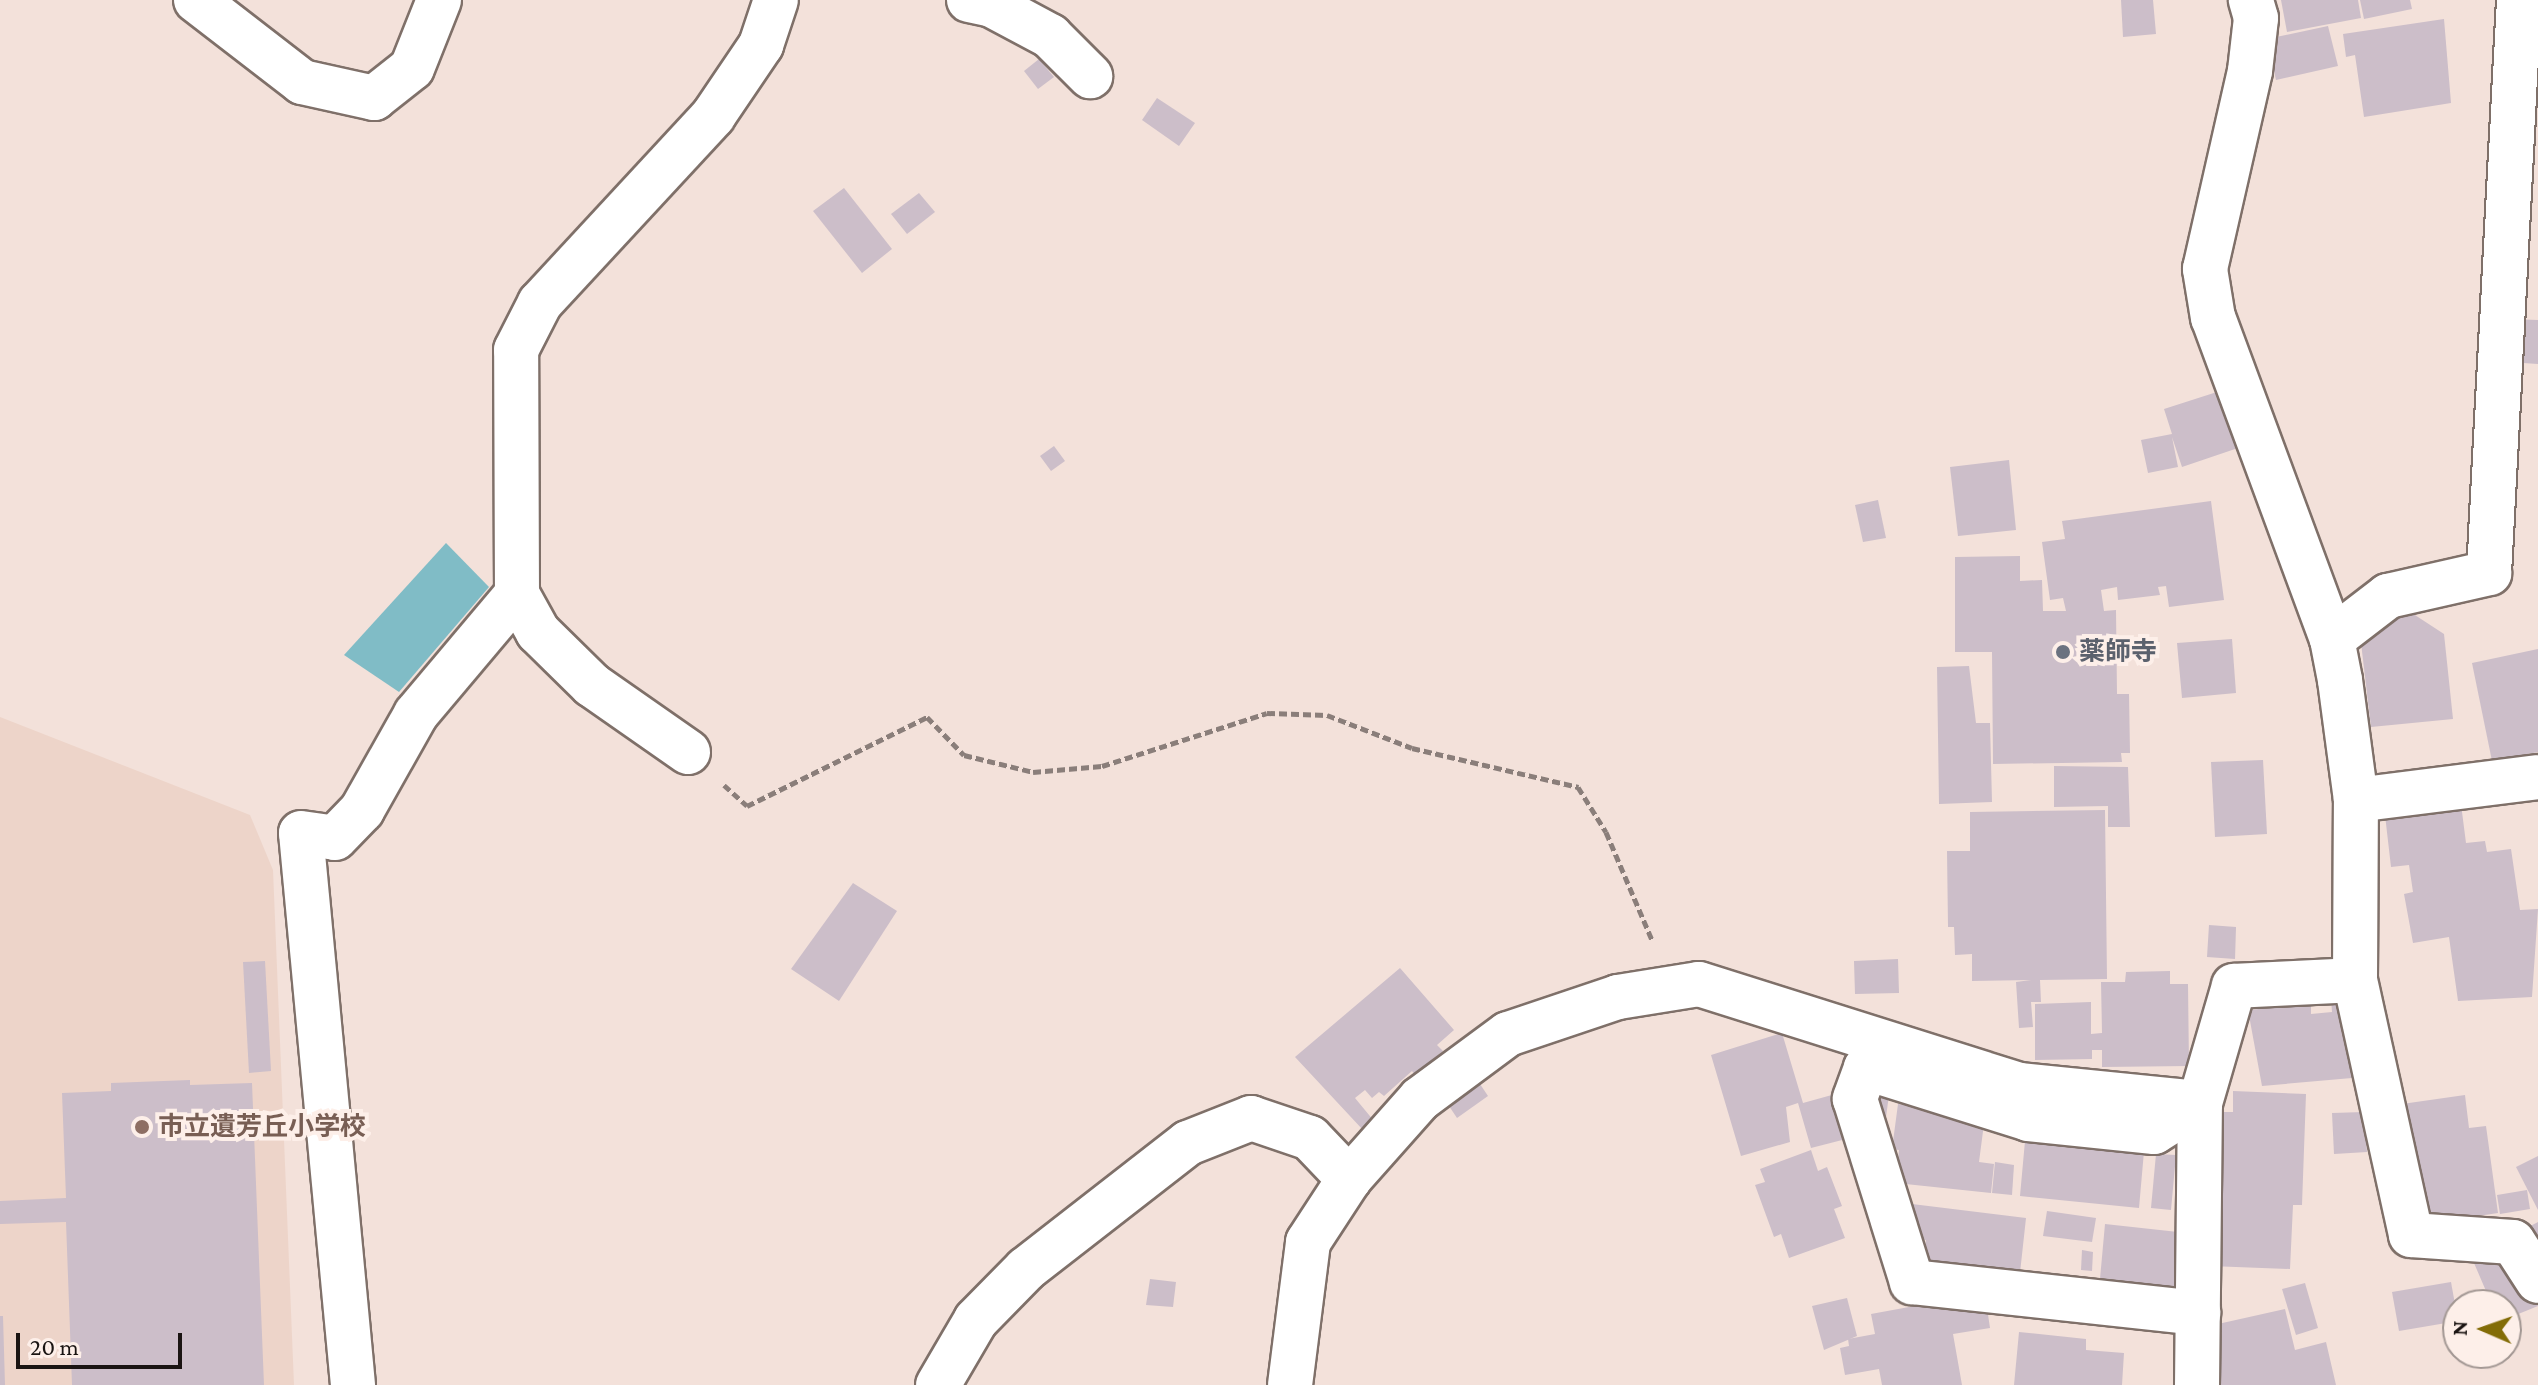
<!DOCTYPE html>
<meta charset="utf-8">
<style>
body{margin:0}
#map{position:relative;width:2538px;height:1385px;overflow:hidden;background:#f3e1da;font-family:"Crimson Pro","Noto Sans JP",serif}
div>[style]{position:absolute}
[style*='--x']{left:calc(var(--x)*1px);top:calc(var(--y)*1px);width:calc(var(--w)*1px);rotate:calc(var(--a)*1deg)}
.built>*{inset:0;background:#edd4c9}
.water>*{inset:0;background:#80bcc6}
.building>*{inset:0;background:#ccbec9}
.path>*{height:5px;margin-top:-2.5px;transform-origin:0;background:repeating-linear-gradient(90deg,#8a7e7a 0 8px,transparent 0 12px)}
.roads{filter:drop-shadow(2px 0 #7f7069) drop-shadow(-2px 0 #7f7069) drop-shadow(0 2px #7f7069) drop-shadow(0 -2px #7f7069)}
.minor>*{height:44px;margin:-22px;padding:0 22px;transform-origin:22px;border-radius:22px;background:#fff}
.dots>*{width:22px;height:22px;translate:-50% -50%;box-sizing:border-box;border:4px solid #fdefe9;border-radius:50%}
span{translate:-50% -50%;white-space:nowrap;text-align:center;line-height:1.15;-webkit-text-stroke:8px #fdefe9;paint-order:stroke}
.worship-label{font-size:26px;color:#5b616d;font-weight:700}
.left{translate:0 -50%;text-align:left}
.education-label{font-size:26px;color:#785e54;font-weight:700}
.north{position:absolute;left:2442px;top:1289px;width:80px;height:80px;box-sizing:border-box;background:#fdefe9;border:2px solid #a29793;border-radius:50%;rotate:272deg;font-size:22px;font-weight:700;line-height:32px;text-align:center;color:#1a1412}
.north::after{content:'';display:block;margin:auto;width:28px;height:36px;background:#836c07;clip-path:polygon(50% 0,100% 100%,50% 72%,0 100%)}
.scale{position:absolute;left:16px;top:1333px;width:166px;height:36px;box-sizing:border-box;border:4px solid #1a1412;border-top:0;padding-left:10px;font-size:24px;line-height:28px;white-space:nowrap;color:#1a1412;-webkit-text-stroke:6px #fdefe9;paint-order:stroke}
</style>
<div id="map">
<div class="built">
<div style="clip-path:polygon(0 717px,250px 815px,273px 870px,294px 1385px,0 1385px)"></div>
</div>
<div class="water">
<div style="clip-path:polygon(446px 543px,489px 587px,399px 692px,344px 655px)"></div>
</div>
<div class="building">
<div style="clip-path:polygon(2121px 0,2153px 0,2156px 34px,2123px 37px)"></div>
<div style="clip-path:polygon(2281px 0,2358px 0,2361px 18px,2287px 32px)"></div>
<div style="clip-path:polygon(2360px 0,2410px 0,2412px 9px,2364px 19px)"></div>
<div style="clip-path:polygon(2444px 19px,2451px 103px,2364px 117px,2355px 55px,2346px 57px,2343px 34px)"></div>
<div style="clip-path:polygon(2328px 26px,2338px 66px,2276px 80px,2267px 39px)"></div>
<div style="clip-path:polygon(1039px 59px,1054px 77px,1038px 89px,1024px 71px)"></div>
<div style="clip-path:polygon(1157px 98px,1195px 123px,1179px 146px,1142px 120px)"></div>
<div style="clip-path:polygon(844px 188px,892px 249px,862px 273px,813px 211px)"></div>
<div style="clip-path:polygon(919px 193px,935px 212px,907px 234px,891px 214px)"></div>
<div style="clip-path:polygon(2510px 319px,2538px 320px,2538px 364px,2508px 362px)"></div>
<div style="clip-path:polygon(2220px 391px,2238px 448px,2182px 467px,2172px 437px,2178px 467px,2148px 473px,2141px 440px,2172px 434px,2164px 409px)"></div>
<div style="clip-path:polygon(1054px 446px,1065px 461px,1051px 471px,1040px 456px)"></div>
<div style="clip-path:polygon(2009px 460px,2016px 530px,1958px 536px,1950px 467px)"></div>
<div style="clip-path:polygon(1878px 500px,1886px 538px,1863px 542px,1855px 505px)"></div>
<div style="clip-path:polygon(2211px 501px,2224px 600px,2169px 607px,2166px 586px,2158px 587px,2160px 595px,2118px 600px,2117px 587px,2101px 590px,2104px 611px,2116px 610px,2117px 694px,2129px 694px,2130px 753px,2121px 753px,2122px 762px,1993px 764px,1992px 652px,1955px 652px,1955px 557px,2020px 556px,2020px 581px,2042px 580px,2043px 611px,2066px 611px,2063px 598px,2050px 600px,2042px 542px,2065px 539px,2062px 521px)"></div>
<div style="clip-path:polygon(2398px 604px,2444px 634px,2453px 719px,2371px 727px,2359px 626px)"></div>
<div style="clip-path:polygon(2232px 639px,2236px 693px,2182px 698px,2177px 643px)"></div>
<div style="clip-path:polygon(2538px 649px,2538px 752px,2492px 761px,2472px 663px)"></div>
<div style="clip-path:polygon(1969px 666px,1976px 723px,1990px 723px,1992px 802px,1939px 804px,1937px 667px)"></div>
<div style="clip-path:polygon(2263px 760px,2267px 834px,2215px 837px,2211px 762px)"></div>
<div style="clip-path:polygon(2054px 766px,2128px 767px,2130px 827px,2108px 827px,2108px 806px,2054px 807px)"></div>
<div style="clip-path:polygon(2461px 804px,2466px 843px,2485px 841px,2487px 852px,2511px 849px,2520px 910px,2538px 909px,2532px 997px,2458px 1001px,2449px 937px,2413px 943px,2404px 894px,2413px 892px,2409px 865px,2391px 867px,2385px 815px)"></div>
<div style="clip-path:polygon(2105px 810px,2107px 979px,2040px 980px,2041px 1002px,2031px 1002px,2033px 1027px,2019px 1028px,2016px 982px,2031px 980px,1972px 981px,1972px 954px,1955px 955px,1954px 927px,1948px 927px,1947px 851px,1970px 851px,1970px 812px)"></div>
<div style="clip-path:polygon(853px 883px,897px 911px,839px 1001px,791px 969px)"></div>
<div style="clip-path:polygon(2209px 925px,2236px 927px,2235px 959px,2207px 957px)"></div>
<div style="clip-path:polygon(1898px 959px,1899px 993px,1855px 994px,1854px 961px)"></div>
<div style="clip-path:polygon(265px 961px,271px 1071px,249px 1073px,243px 962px)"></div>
<div style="clip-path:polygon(1400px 968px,1454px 1030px,1437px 1045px,1443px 1051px,1415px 1075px,1412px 1071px,1384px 1096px,1379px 1092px,1372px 1098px,1365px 1090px,1355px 1098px,1374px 1121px,1363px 1130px,1295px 1057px)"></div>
<div style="clip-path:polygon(2170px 971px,2170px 984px,2188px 984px,2189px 1066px,2102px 1067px,2102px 1050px,2092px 1050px,2092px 1059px,2035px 1060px,2035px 1004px,2091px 1002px,2091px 1034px,2102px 1033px,2101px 982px,2125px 982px,2126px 972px)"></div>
<div style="clip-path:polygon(2352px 997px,2347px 1033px,2352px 1078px,2262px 1086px,2248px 1010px,2311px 1004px,2311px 1014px,2332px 1012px,2331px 999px)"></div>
<div style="clip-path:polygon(1782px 1033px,1803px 1103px,1839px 1093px,1850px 1138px,1811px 1148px,1798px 1103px,1786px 1107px,1790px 1142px,1741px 1156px,1711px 1055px)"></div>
<div style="clip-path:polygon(1474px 1075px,1488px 1096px,1457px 1118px,1443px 1097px)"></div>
<div style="clip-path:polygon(190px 1080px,190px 1085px,252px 1083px,264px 1385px,72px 1385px,66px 1222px,0 1224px,0 1201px,66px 1198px,62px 1093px,111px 1091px,111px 1083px)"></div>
<div style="clip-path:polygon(2233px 1091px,2306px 1094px,2302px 1205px,2293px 1205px,2290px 1269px,2210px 1266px,2215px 1112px,2233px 1112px)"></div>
<div style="clip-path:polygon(1877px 1093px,1889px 1095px,1886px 1117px,1874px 1116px)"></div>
<div style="clip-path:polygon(2465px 1095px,2469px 1128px,2486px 1126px,2498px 1213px,2405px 1227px,2388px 1106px)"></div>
<div style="clip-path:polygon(1898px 1104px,1985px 1116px,1979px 1162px,1994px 1164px,1991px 1193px,1896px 1183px,1899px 1150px,1892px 1149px)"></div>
<div style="clip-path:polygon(2364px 1112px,2367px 1152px,2334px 1154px,2332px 1113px)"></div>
<div style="clip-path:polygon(2026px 1130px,2145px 1140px,2139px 1208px,2020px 1196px)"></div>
<div style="clip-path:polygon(1811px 1150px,1818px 1171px,1827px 1167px,1842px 1206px,1834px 1209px,1845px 1238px,1789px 1258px,1781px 1234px,1774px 1237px,1755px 1185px,1765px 1182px,1760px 1169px)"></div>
<div style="clip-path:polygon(2156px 1154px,2176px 1155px,2171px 1210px,2151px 1208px)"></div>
<div style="clip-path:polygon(2538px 1156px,2538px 1210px,2516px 1167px)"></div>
<div style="clip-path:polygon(1995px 1162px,2014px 1165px,2012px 1195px,1992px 1193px)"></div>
<div style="clip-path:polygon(2527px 1190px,2530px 1209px,2500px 1214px,2497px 1195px)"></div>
<div style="clip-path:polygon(1912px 1204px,2026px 1218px,2019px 1282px,1922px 1270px,1926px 1240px,1907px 1238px)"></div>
<div style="clip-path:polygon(2047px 1211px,2096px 1218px,2092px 1242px,2043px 1236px)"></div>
<div style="clip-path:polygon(2538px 1222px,2538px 1270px,2519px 1232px)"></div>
<div style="clip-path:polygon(2105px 1224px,2178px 1232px,2174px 1295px,2099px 1290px)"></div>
<div style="clip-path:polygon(2513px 1246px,2538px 1306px,2506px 1319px,2506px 1305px,2492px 1305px,2474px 1263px)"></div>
<div style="clip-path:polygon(2082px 1250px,2093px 1252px,2092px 1271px,2081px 1270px)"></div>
<div style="clip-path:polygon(1150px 1279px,1176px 1282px,1173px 1307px,1146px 1305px)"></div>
<div style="clip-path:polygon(2451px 1282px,2458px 1321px,2399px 1331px,2392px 1292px)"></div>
<div style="clip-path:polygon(2305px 1283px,2318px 1328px,2296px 1335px,2282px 1289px)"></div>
<div style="clip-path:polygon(1847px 1298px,1857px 1336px,1824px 1350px,1812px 1306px)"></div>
<div style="clip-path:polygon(1947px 1300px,1986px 1301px,1990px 1328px,1953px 1334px,1962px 1385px,1882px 1385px,1879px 1369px,1845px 1375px,1840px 1348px,1849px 1346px,1848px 1339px,1875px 1334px,1871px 1314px)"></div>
<div style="clip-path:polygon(2285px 1309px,2295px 1350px,2326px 1342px,2336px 1385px,2213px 1385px,2200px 1328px)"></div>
<div style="clip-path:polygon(0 1316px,3px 1316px,5px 1385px,0 1385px)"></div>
<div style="clip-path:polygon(2019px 1332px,2086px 1339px,2086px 1350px,2124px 1353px,2122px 1385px,2014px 1385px)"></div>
</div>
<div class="path">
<div style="--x:724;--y:785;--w:31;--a:42"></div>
<div style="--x:747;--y:806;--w:201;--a:-26.3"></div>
<div style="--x:927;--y:717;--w:53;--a:45.8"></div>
<div style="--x:964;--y:755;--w:71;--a:13.8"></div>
<div style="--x:1033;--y:772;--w:69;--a:-5"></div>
<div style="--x:1102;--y:766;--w:173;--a:-17.8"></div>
<div style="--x:1267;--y:713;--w:60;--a:1.9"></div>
<div style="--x:1327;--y:715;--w:91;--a:21.2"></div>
<div style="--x:1412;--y:748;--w:171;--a:13.2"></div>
<div style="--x:1578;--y:787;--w:53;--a:58.1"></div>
<div style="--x:1606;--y:832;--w:117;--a:66.9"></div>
</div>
<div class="roads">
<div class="minor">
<div style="--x:196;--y:0;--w:134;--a:37.7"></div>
<div style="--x:302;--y:82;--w:74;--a:12.5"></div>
<div style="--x:374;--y:98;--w:48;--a:-38.3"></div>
<div style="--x:412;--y:68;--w:73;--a:-68.3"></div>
<div style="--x:969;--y:0;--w:24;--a:12"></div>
<div style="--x:992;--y:5;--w:66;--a:28.1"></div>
<div style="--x:1050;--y:36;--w:57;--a:45"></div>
<div style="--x:2332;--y:639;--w:71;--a:-37.5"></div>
<div style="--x:2388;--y:596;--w:104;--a:-12.8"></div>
<div style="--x:2489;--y:573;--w:574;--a:-87"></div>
<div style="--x:688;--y:752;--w:117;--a:-145.1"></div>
<div style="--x:592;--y:685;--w:76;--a:-135.5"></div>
<div style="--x:538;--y:632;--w:43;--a:-118.9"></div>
<div style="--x:517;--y:594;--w:244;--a:-90.2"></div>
<div style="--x:516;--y:350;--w:53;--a:-62.9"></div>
<div style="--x:540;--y:303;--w:255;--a:-47.2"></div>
<div style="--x:713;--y:116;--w:86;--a:-55.9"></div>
<div style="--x:761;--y:45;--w:47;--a:-71.6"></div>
<div style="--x:2356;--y:800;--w:183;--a:-7.2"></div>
<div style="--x:2355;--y:980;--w:261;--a:77.6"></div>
<div style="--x:2411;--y:1235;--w:102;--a:3.9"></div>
<div style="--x:2513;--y:1242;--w:46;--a:57.3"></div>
<div style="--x:353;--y:1385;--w:554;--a:-95.38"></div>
<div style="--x:301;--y:833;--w:34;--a:8"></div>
<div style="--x:335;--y:838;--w:39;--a:-46"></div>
<div style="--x:362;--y:810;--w:110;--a:-60.6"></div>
<div style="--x:416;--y:714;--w:157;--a:-49.9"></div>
<div style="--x:938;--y:1385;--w:75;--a:-59.7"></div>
<div style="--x:976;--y:1320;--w:71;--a:-45.6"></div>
<div style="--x:1026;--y:1269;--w:205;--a:-37.9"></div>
<div style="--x:1188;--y:1143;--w:68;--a:-21.6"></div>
<div style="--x:1251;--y:1118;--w:62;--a:18.7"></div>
<div style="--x:1310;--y:1138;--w:57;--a:46.4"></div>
<div style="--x:1290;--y:1385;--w:144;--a:-82.8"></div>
<div style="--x:1308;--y:1242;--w:75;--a:-56.9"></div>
<div style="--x:1349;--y:1179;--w:107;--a:-48.4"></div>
<div style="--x:1420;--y:1099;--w:109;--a:-36.5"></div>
<div style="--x:1508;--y:1034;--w:116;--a:-18.6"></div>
<div style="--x:1618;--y:997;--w:82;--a:-9.1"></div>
<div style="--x:1699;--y:984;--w:336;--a:17.5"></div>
<div style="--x:2019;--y:1085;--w:182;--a:5.7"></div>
<div style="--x:2200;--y:1103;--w:54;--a:147.8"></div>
<div style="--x:2154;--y:1132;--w:126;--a:-174.1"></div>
<div style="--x:2029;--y:1119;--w:171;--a:-162.6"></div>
<div style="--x:1866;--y:1068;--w:33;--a:110"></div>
<div style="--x:1855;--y:1099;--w:192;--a:72.7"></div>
<div style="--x:1912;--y:1282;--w:288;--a:6.2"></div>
<div style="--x:2197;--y:1385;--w:282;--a:-89.4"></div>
<div style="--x:2200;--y:1103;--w:122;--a:-73.8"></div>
<div style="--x:2234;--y:986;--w:121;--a:-2.8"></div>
<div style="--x:2355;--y:980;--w:180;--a:-89.7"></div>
<div style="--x:2356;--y:800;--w:121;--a:-97.6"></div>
<div style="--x:2340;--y:680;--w:42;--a:-101"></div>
<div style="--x:2332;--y:639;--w:342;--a:-110.3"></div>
<div style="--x:2213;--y:318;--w:50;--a:-99.3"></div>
<div style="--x:2205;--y:269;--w:203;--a:-77.2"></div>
<div style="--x:2250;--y:71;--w:53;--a:-83.5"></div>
<div style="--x:2256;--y:18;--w:19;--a:-106"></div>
</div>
</div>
<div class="dots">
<div style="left:2063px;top:652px;background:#6b7280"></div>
<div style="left:142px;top:1127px;background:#8d6e63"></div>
</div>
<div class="worship-label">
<span class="left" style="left:2079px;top:652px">薬師寺</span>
</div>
<div class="education-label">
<span class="left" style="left:158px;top:1127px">市立遺芳丘小学校</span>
</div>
<div class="north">N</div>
<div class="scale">20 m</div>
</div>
